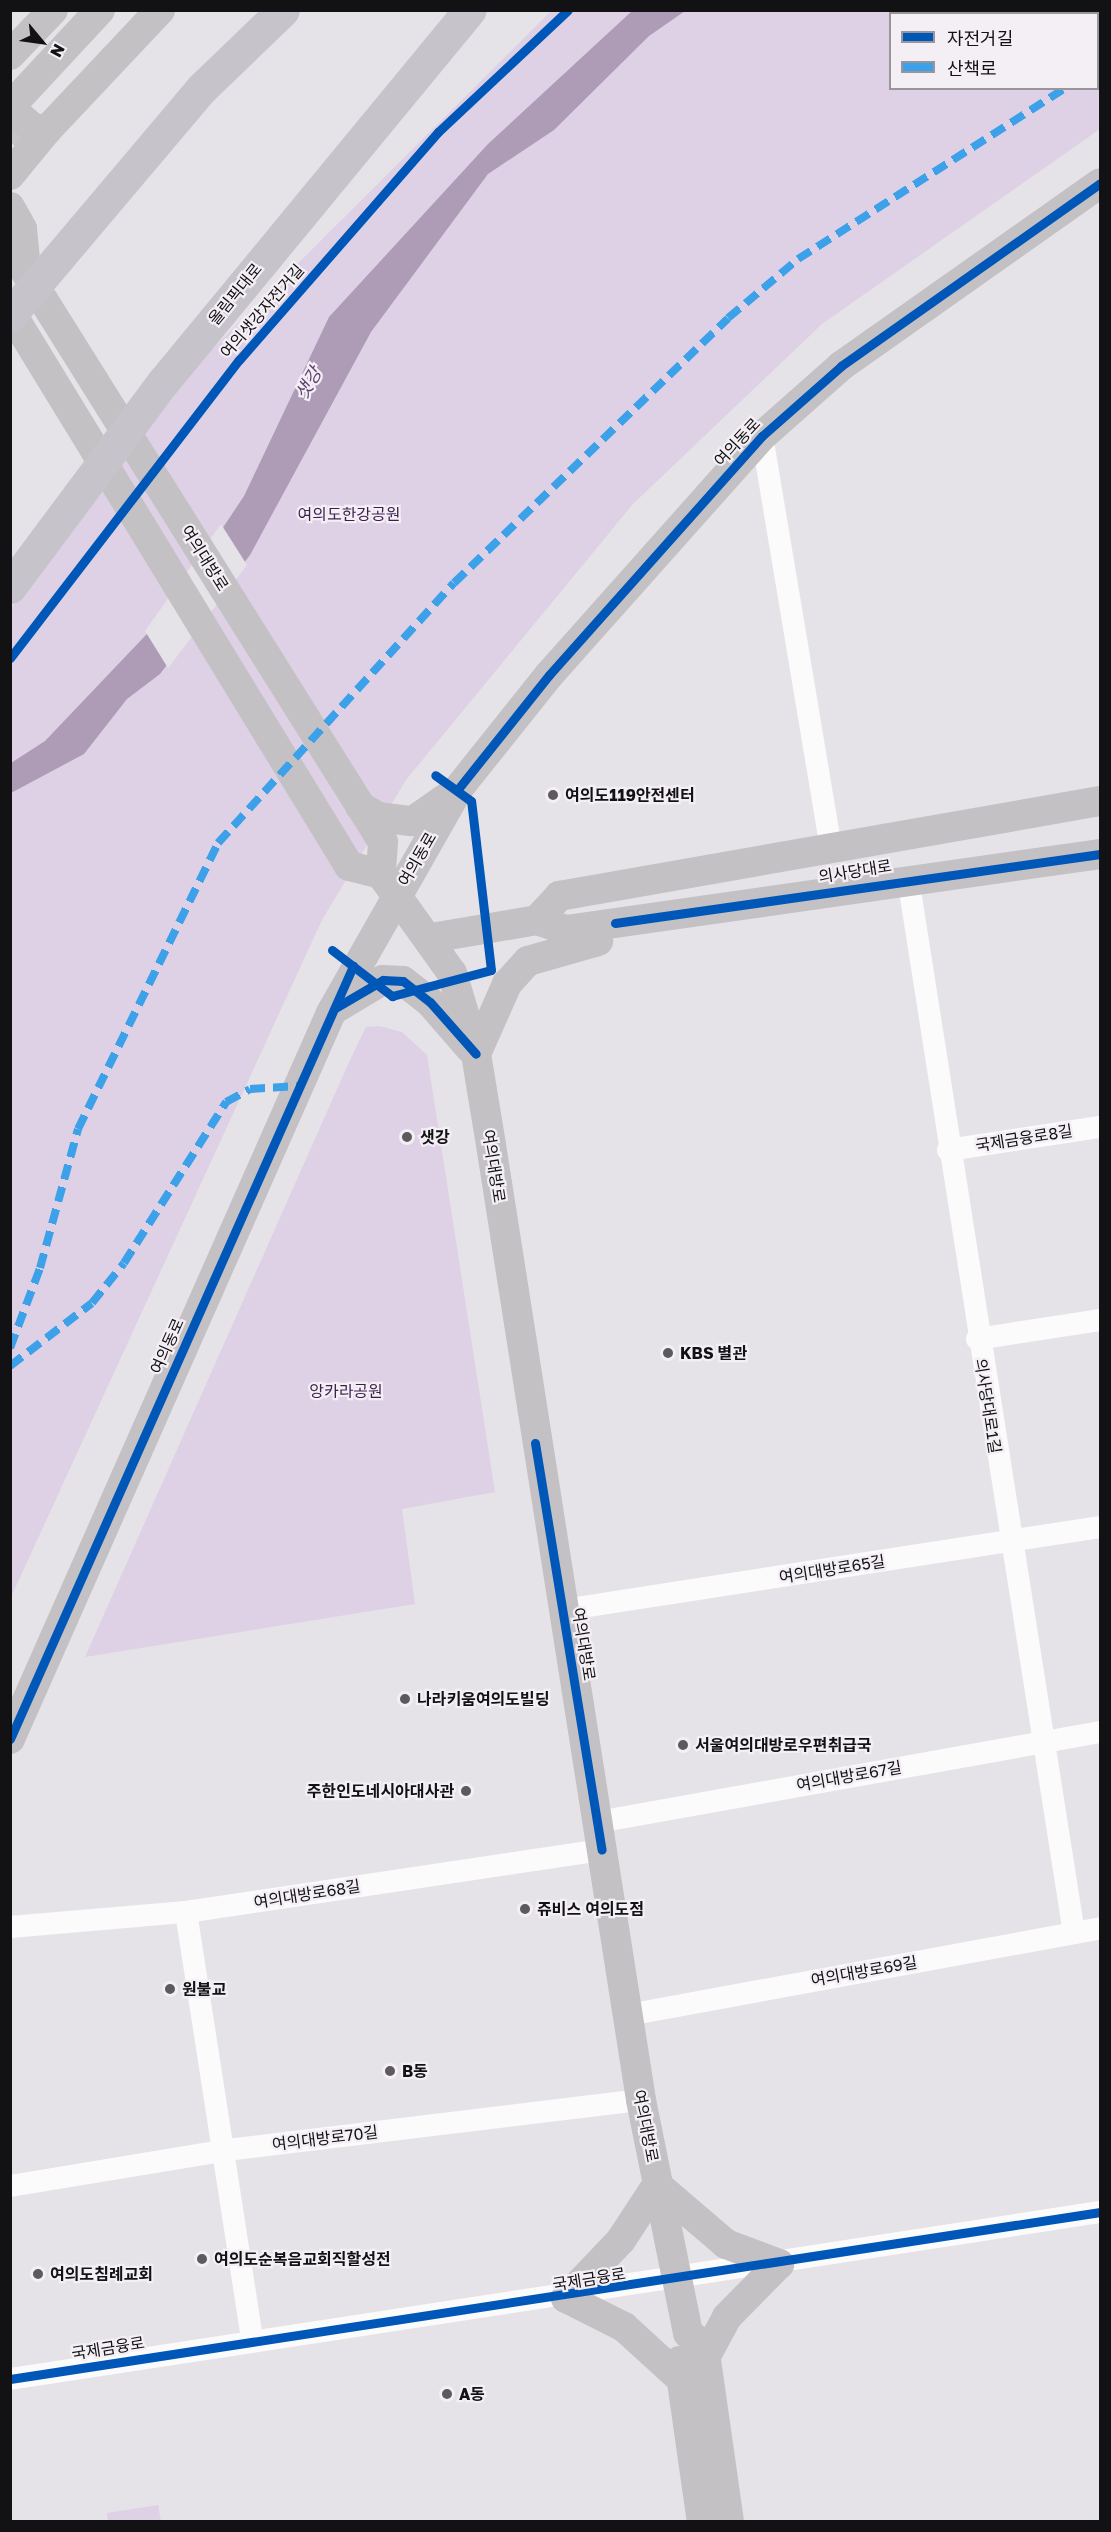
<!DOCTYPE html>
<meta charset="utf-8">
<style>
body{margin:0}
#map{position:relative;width:1111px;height:2532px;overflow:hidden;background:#e5e3e7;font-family:"Golos Text","Noto Sans KR",sans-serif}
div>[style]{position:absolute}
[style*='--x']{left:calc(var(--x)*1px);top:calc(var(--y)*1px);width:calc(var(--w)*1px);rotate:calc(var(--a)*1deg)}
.green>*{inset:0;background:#ded1e5}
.water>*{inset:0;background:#ae9cb7}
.pier>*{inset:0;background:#e5e3e7}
.major-tunnel>*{height:30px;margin-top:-15px;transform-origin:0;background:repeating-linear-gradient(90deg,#c5c4c7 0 30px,transparent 0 45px)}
.minor>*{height:22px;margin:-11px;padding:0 11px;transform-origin:11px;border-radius:11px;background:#fbfbfb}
.major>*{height:30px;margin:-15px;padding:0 15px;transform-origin:15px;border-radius:15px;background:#c4c1c5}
.highway>*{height:33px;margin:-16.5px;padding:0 16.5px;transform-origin:16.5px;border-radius:16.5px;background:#c7c3ca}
.quiet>*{height:8px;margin-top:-4px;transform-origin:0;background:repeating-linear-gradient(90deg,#3da1ea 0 15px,transparent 0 23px)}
.cycleway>*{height:9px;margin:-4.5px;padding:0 4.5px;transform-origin:4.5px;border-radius:4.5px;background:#0057b8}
.dots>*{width:16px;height:16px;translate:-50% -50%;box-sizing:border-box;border:3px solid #f3eff5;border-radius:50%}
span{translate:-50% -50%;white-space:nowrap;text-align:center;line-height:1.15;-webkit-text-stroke:4.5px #f3eff5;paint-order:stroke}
.street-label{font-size:16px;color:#121113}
.park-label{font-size:16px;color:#3f1d4d}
.poi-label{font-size:16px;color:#121113;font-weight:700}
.left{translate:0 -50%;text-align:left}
.right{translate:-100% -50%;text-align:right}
.water-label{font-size:18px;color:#603d6f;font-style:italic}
.frame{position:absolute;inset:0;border:12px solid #121113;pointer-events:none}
.legend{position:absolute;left:889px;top:12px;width:210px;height:78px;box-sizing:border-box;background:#f3eff5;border:2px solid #99969b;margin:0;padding:8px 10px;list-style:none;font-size:18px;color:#121113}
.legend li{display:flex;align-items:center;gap:12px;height:30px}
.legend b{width:30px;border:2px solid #99969b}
.north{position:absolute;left:12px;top:12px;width:60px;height:60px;-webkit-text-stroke:4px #f3eff5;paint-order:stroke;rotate:119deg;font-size:16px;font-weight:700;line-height:24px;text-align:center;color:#121113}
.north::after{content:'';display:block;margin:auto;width:21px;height:27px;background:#121113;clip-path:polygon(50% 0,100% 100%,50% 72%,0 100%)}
</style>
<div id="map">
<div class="green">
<div style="clip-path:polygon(evenodd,551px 11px,1100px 11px,1100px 129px,822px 324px,633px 504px,406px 780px,322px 920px,11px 1597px,11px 608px,192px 369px,551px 11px,890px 14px,1098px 14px,1098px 88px,890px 88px,890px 14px)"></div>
<div style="clip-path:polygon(379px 1026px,402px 1032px,427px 1055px,495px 1492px,402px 1509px,415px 1604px,85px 1657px,350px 1060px,366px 1027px)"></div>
<div style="clip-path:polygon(158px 2505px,161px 2521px,108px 2521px,107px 2513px)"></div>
</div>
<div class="water">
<div style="clip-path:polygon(632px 11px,685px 11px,649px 36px,554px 130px,488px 174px,371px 332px,250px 555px,160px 674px,127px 699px,84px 754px,11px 793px,11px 763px,45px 741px,164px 616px,244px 496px,329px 317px,488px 144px)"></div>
</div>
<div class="pier">
<div style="clip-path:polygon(221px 524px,247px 565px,168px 668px,145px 631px)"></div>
</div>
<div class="major-tunnel">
<div style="--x:10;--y:142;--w:42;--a:-46.9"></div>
</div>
<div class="minor">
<div style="--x:762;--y:436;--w:417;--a:80.5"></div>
<div style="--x:908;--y:878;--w:1068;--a:81.06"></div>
<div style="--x:948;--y:1150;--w:154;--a:-8.6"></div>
<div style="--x:977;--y:1339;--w:124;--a:-8.8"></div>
<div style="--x:563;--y:1610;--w:543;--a:-8.79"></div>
<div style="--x:598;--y:1822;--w:510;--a:-10.16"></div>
<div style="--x:186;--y:1912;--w:433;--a:81.2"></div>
<div style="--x:10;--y:1927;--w:177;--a:-4.9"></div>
<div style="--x:186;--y:1912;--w:421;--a:-8.5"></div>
<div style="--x:628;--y:2015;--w:480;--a:-10.4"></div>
<div style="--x:10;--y:2186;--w:220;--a:-9.4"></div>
<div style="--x:227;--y:2150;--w:417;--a:-6.9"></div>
<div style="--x:10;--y:2379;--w:1103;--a:-8.71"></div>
</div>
<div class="major">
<div style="--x:10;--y:55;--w:62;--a:-46.3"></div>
<div style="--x:21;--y:95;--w:116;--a:-47.1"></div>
<div style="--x:10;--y:108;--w:30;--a:41"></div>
<div style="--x:33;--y:128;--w:14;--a:8"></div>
<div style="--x:47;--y:130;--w:165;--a:-46.7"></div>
<div style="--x:10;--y:175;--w:58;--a:-50.6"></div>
<div style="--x:10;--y:207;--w:25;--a:61"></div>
<div style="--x:22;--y:229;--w:41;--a:84.4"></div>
<div style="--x:10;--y:247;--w:702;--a:57.92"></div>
<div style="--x:383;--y:842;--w:32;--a:94"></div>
<div style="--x:10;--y:311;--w:650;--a:58.58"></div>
<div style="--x:349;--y:866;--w:33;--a:14"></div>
<div style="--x:381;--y:874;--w:122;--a:54.4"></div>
<div style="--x:452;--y:973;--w:84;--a:73.5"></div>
<div style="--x:476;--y:1054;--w:92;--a:80.6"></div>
<div style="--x:491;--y:1145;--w:967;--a:81.07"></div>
<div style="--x:641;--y:2100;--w:238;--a:78.6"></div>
<div style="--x:688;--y:2333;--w:21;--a:39"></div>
<div style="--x:704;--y:2346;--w:178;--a:81.9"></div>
<div style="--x:360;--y:806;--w:21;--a:31"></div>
<div style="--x:378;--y:817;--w:35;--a:7"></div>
<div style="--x:413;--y:821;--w:44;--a:-34.8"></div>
<div style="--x:537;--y:920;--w:33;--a:-47"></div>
<div style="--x:559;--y:896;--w:549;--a:-9.96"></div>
<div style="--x:431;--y:938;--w:108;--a:-9.6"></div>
<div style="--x:537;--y:920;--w:31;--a:19"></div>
<div style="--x:566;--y:930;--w:539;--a:-8.1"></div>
<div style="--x:333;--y:1010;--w:58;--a:-31"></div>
<div style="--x:383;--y:980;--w:20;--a:3"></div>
<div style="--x:403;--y:981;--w:34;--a:38"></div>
<div style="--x:430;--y:1002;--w:61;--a:49"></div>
<div style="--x:476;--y:1054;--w:77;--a:-66.1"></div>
<div style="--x:507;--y:984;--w:31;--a:-48"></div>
<div style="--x:528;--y:961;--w:73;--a:-15.9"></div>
<div style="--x:10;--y:1739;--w:794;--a:-66.15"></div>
<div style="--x:331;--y:1013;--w:257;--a:-60.4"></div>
<div style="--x:458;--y:789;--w:146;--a:-51.4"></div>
<div style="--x:549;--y:675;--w:320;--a:-48.3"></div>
<div style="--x:762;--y:436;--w:106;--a:-41.5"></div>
<div style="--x:841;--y:366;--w:317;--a:-35.2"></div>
<div style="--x:679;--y:2361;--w:163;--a:81.9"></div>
<div style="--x:681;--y:2379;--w:77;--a:-137.6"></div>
<div style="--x:624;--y:2327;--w:65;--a:-153.4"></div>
<div style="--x:566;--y:2298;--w:80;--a:-46.5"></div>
<div style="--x:621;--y:2240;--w:66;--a:-56.8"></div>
<div style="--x:657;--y:2185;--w:91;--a:40.5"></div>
<div style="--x:726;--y:2244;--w:57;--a:20.7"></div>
<div style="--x:779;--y:2264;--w:74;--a:134.5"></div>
<div style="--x:727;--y:2317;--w:44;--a:118.3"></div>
</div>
<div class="highway">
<div style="--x:10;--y:315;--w:297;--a:-49.8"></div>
<div style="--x:202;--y:88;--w:112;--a:-43.9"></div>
<div style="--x:10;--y:587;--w:256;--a:-53.3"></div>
<div style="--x:163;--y:382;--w:482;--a:-50.5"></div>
</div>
<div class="quiet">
<div style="--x:1098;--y:67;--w:3;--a:-45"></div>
<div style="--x:10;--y:1348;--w:85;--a:-69.4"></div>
<div style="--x:40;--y:1268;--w:144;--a:-74.7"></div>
<div style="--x:78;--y:1129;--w:318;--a:-63.9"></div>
<div style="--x:218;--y:843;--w:351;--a:-47.8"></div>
<div style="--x:454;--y:583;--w:381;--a:-44"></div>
<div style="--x:728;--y:318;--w:92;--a:-40.1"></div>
<div style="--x:798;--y:259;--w:317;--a:-32.6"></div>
<div style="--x:10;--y:1366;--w:103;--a:-37.5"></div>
<div style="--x:92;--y:1303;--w:51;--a:-51.3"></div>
<div style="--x:124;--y:1263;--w:191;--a:-57.6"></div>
<div style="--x:226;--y:1102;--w:27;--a:-28"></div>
<div style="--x:250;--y:1089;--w:48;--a:-3.6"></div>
</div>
<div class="cycleway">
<div style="--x:10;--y:658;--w:376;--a:-52.5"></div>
<div style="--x:239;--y:360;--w:303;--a:-48.9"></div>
<div style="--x:438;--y:132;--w:178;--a:-43.2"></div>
<div style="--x:458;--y:789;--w:146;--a:-51.4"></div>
<div style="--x:549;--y:675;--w:320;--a:-48.3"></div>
<div style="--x:762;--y:436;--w:106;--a:-41.5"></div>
<div style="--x:841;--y:366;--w:317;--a:-35.2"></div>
<div style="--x:615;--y:923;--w:490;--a:-8.1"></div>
<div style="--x:332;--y:950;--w:76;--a:37.5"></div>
<div style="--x:392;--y:996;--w:102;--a:-14.7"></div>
<div style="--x:491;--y:970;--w:170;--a:-96.7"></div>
<div style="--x:471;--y:801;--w:44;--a:-144.2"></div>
<div style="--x:335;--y:1008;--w:56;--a:-30.3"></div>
<div style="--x:383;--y:980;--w:20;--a:3"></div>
<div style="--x:403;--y:981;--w:34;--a:38"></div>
<div style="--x:430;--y:1002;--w:69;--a:48.5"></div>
<div style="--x:535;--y:1443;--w:412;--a:80.7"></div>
<div style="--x:10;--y:1739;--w:846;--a:-66.07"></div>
<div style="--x:10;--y:2379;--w:1103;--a:-8.71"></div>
</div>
<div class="dots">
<div style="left:553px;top:795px;background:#5c5a5d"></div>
<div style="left:407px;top:1137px;background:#5c5a5d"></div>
<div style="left:668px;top:1353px;background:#5c5a5d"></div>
<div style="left:405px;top:1699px;background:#5c5a5d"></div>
<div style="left:683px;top:1745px;background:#5c5a5d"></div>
<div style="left:466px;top:1791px;background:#5c5a5d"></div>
<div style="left:525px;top:1909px;background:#5c5a5d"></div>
<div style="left:170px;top:1989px;background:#5c5a5d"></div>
<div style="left:390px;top:2071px;background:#5c5a5d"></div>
<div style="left:202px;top:2259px;background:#5c5a5d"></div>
<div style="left:38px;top:2274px;background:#5c5a5d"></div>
<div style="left:447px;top:2394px;background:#5c5a5d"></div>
</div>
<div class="street-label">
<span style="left:235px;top:294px;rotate:-51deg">올림픽대로</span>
<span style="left:262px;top:311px;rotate:-49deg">여의샛강자전거길</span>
<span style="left:737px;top:442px;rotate:-47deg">여의동로</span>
<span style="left:205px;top:558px;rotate:58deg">여의대방로</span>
<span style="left:417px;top:859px;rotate:-60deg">여의동로</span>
<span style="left:855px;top:871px;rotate:-9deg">의사당대로</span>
<span style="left:1024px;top:1138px;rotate:-9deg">국제금융로8길</span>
<span style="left:494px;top:1166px;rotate:81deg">여의대방로</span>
<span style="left:167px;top:1346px;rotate:-66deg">여의동로</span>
<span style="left:988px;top:1406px;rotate:81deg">의사당대로1길</span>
<span style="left:832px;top:1569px;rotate:-9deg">여의대방로65길</span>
<span style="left:584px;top:1644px;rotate:81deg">여의대방로</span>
<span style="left:849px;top:1776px;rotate:-10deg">여의대방로67길</span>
<span style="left:307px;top:1894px;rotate:-9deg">여의대방로68길</span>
<span style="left:864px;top:1971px;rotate:-10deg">여의대방로69길</span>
<span style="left:646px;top:2126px;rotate:79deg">여의대방로</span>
<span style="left:325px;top:2138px;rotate:-7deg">여의대방로70길</span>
<span style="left:589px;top:2279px;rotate:-9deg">국제금융로</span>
<span style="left:108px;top:2348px;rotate:-9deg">국제금융로</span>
</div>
<div class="park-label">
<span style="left:349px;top:514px">여의도한강공원</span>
<span style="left:346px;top:1391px">앙카라공원</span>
</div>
<div class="poi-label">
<span class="left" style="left:565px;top:795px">여의도119안전센터</span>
<span class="left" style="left:420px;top:1137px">샛강</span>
<span class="left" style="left:680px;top:1353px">KBS 별관</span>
<span class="left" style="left:417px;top:1699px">나라키움여의도빌딩</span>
<span class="left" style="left:695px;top:1745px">서울여의대방로우편취급국</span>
<span class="right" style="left:454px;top:1791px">주한인도네시아대사관</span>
<span class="left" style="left:537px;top:1909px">쥬비스 여의도점</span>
<span class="left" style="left:182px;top:1989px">원불교</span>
<span class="left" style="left:402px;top:2071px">B동</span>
<span class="left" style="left:214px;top:2259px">여의도순복음교회직할성전</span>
<span class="left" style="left:50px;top:2274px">여의도침례교회</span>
<span class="left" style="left:459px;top:2394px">A동</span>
</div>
<div class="water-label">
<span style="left:308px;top:383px;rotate:-59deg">샛강</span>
</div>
<div class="frame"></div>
<ul class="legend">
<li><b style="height:8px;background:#0057b8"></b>자전거길</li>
<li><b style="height:8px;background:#3da1ea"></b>산책로</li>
</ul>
<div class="north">N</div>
</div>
